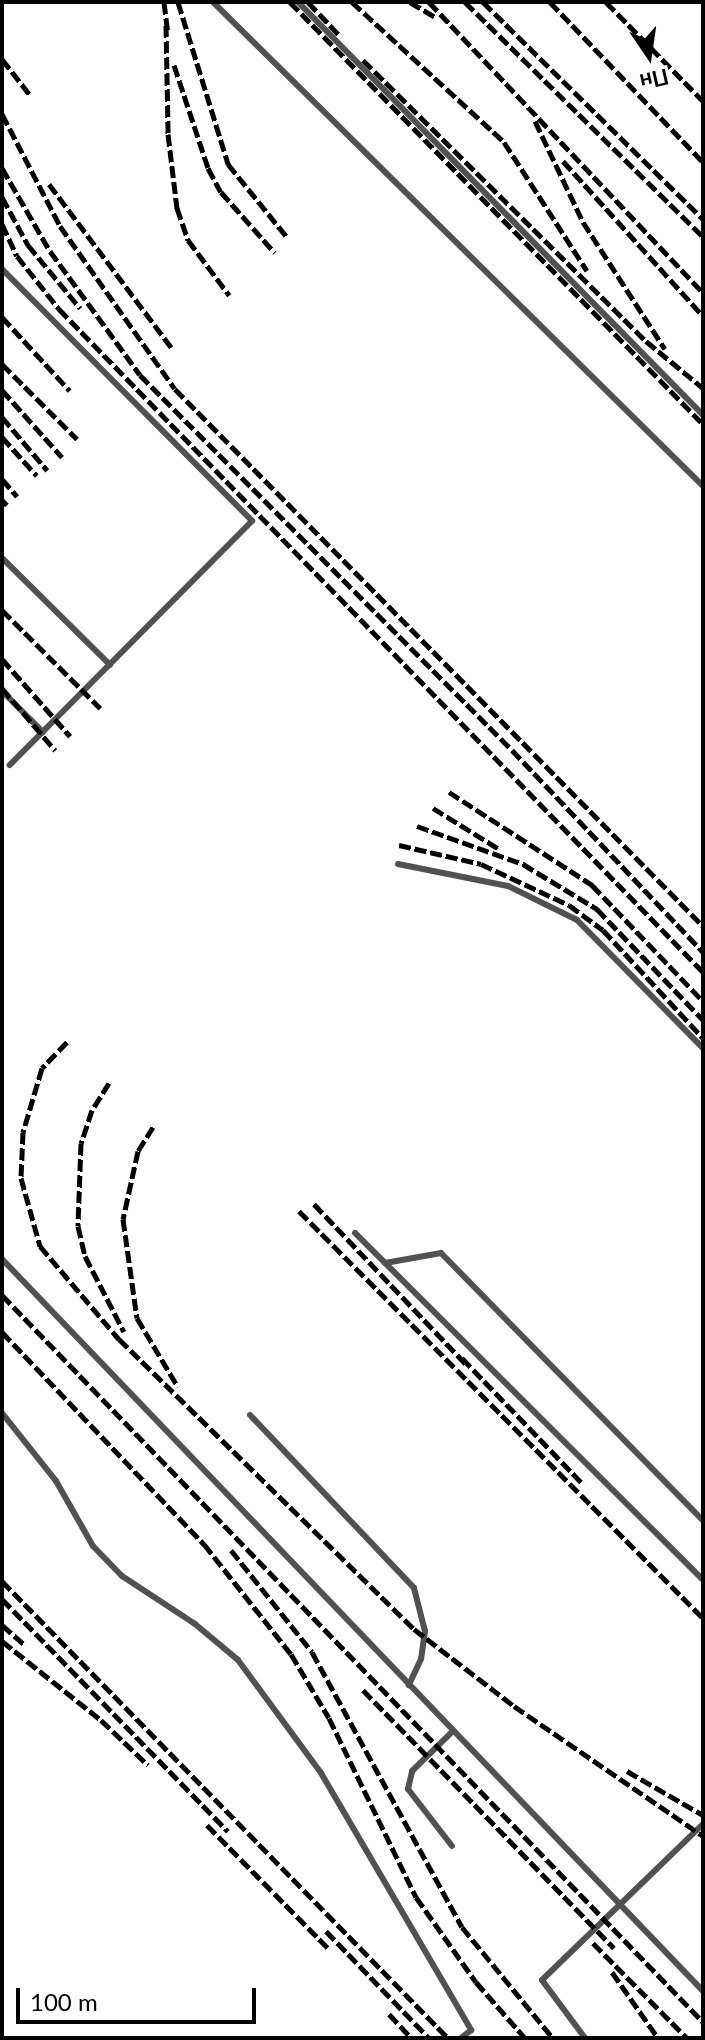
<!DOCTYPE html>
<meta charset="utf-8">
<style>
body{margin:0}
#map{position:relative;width:705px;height:2040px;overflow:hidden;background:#fff;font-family:Lato,sans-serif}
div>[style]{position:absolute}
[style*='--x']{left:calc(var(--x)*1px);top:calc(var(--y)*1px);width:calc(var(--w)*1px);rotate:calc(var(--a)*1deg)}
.service>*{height:6px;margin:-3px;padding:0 3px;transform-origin:3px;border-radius:3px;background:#515151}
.rail>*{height:5px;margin-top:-2.5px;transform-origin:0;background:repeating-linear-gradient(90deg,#000 0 12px,transparent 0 16px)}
span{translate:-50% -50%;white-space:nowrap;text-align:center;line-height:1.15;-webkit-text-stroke:6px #fff;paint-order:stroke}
.frame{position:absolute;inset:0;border:4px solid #000;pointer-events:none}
.north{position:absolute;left:609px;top:16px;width:80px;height:80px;-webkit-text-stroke:6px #fff;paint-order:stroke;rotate:167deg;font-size:22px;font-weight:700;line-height:32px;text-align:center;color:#000}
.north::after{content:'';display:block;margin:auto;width:28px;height:36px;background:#000;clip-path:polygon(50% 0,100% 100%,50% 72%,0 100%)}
.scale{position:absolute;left:16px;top:1988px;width:240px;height:36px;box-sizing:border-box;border:4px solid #000;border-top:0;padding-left:10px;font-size:24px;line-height:28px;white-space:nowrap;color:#000;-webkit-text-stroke:6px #fff;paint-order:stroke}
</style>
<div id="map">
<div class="service">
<div style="--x:213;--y:2;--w:689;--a:44.65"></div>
<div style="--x:298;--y:2;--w:578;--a:45.56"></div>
<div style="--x:2;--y:269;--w:355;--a:45.2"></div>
<div style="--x:252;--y:521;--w:344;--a:134.8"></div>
<div style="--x:2;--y:558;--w:152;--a:44.7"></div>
<div style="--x:2;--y:691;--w:58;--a:45"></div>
<div style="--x:398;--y:864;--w:112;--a:11.3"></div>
<div style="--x:508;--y:886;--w:77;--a:26.2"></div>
<div style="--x:577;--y:920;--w:180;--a:45.5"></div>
<div style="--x:355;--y:1233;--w:491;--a:44.9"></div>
<div style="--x:2;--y:1259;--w:1014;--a:46.24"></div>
<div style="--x:385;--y:1263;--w:57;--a:-10.1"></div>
<div style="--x:441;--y:1253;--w:375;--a:45.6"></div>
<div style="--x:2;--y:1413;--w:87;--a:51.5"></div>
<div style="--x:56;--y:1481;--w:75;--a:60.4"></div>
<div style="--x:93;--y:1546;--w:42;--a:46"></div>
<div style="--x:122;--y:1576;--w:87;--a:33.3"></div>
<div style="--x:195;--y:1624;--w:56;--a:39.9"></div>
<div style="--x:238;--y:1660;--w:140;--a:53.7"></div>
<div style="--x:321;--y:1773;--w:298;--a:59.7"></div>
<div style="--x:471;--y:2030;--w:13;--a:141"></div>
<div style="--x:250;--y:1415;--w:238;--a:46.5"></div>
<div style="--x:414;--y:1588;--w:44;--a:75.7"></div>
<div style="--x:425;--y:1631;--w:28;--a:98"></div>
<div style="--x:421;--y:1659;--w:29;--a:115"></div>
<div style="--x:452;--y:1846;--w:72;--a:-127.7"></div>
<div style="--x:408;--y:1789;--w:18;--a:-77"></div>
<div style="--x:412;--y:1771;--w:57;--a:-44.3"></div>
<div style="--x:585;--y:2038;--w:72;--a:-126.6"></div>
<div style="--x:542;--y:1980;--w:224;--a:-44.1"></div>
</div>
<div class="rail">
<div style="--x:164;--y:2;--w:32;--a:83"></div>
<div style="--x:178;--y:2;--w:170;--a:72.8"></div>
<div style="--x:228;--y:164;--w:94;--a:51.1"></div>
<div style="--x:290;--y:2;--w:590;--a:45.62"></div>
<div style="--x:308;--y:2;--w:48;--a:46.7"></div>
<div style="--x:352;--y:2;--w:207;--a:42.6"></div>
<div style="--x:504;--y:142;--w:153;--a:57.2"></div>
<div style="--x:410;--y:2;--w:31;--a:31"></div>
<div style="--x:429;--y:2;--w:400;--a:46.7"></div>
<div style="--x:465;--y:2;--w:334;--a:44.6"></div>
<div style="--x:483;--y:2;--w:309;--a:44.6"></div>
<div style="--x:550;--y:2;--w:221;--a:46.3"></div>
<div style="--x:606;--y:2;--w:139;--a:45.6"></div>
<div style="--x:166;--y:25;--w:109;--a:88.9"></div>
<div style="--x:168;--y:134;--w:75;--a:83.1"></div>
<div style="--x:177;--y:208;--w:34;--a:71"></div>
<div style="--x:188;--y:240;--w:69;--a:53.3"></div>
<div style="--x:2;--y:59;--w:46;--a:52.1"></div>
<div style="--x:363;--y:60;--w:399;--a:44.8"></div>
<div style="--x:646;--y:341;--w:74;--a:39.5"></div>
<div style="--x:174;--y:65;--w:108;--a:71.7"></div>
<div style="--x:208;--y:168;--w:27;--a:62"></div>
<div style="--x:221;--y:192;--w:81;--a:48.5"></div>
<div style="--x:2;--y:114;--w:126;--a:62.6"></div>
<div style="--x:60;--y:226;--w:199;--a:54.8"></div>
<div style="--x:175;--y:389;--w:753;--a:45.48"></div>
<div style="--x:535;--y:121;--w:112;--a:64.6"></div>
<div style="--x:583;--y:222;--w:151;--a:57.2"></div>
<div style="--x:563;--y:161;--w:209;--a:47.9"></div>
<div style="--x:2;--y:168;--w:96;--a:60"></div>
<div style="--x:50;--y:251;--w:153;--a:54"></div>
<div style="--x:140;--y:375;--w:528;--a:45.23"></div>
<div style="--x:512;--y:750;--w:278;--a:46.6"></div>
<div style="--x:49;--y:184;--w:204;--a:53.2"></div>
<div style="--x:2;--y:197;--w:55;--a:61.6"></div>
<div style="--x:28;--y:245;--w:82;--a:50.5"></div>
<div style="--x:2;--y:224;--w:35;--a:65"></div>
<div style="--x:17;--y:256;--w:68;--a:51.6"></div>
<div style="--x:59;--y:309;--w:924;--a:45.83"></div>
<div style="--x:2;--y:317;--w:100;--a:47.4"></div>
<div style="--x:2;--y:364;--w:106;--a:45"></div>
<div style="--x:2;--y:390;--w:90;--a:48.2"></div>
<div style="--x:2;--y:417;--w:70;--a:49.7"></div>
<div style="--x:2;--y:437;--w:52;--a:48.1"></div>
<div style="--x:2;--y:479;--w:23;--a:49"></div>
<div style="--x:2;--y:500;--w:7;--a:45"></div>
<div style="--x:2;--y:610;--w:139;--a:45"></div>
<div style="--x:2;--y:659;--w:103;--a:48.6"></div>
<div style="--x:2;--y:688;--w:82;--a:49.5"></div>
<div style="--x:449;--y:792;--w:171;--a:33"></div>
<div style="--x:592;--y:885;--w:161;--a:46.3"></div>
<div style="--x:433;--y:808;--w:78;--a:31.8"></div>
<div style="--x:417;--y:826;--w:113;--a:19.7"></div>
<div style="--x:523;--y:864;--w:87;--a:31.3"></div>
<div style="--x:597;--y:909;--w:153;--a:46.3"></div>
<div style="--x:399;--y:845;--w:84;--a:13"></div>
<div style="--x:481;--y:864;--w:97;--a:25"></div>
<div style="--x:569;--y:905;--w:42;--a:36.3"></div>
<div style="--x:603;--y:930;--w:147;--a:47.2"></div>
<div style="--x:67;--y:1042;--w:36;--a:134"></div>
<div style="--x:42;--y:1068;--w:67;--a:106.5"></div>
<div style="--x:23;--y:1132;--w:46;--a:92.5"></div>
<div style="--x:21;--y:1178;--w:71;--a:74.4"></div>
<div style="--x:40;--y:1246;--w:122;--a:49.7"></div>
<div style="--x:119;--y:1339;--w:414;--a:44.5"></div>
<div style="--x:414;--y:1629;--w:126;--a:37.6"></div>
<div style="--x:514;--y:1706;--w:229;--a:34.5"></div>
<div style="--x:109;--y:1083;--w:32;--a:122"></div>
<div style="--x:92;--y:1110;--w:35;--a:108"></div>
<div style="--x:81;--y:1143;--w:83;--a:92.1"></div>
<div style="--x:78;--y:1226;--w:31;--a:77"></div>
<div style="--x:85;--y:1256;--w:85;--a:62.8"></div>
<div style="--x:153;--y:1127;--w:28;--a:122"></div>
<div style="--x:138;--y:1151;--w:70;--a:102.4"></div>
<div style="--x:123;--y:1219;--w:100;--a:82"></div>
<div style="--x:137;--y:1318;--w:80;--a:59.3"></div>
<div style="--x:314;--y:1204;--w:224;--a:46.5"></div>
<div style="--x:299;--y:1211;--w:573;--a:45.21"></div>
<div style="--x:2;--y:1295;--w:1010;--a:46.04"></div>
<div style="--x:2;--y:1332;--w:293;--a:46.4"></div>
<div style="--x:204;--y:1544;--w:140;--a:51.7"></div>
<div style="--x:291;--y:1654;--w:74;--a:59.3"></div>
<div style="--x:329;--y:1718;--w:199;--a:64.1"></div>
<div style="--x:416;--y:1897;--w:104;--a:54.8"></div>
<div style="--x:476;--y:1982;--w:74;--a:48.8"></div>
<div style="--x:462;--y:1358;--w:176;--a:46.2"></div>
<div style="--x:231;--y:1550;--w:130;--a:51.5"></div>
<div style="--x:312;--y:1652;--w:313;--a:61.4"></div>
<div style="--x:462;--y:1927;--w:144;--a:50.7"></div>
<div style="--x:2;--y:1581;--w:639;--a:45.7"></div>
<div style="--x:2;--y:1599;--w:324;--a:45.8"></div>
<div style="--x:2;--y:1625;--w:29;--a:41"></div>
<div style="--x:2;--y:1641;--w:127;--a:38.6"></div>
<div style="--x:101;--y:1720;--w:65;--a:43.8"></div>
<div style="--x:363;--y:1690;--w:360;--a:45.8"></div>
<div style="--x:627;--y:1771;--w:88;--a:30.1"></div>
<div style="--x:207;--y:1825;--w:175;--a:45.5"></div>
<div style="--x:326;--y:1931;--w:149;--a:46.1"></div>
<div style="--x:593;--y:1943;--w:134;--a:45.3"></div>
<div style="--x:612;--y:1972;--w:80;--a:55.1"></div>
<div style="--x:389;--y:2014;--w:33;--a:47"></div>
</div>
<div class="frame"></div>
<div class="north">Пн</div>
<div class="scale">100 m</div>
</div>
